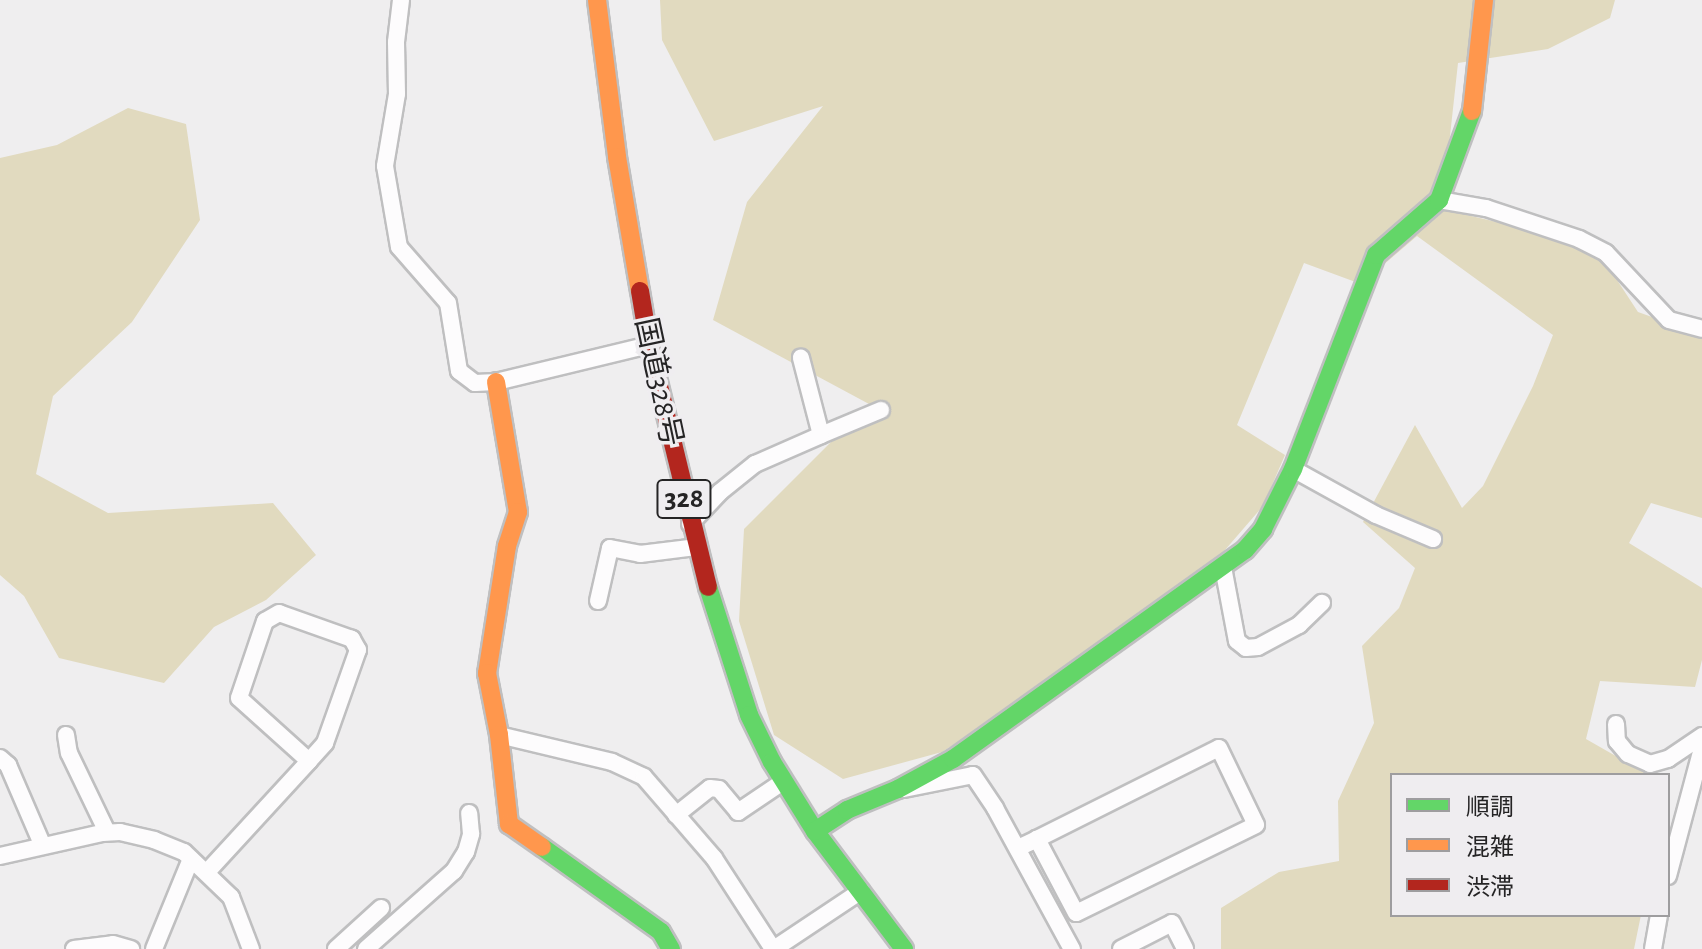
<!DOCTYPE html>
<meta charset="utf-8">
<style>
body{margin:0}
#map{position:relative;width:1702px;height:949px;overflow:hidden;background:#efeeef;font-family:"Alegreya Sans","Noto Sans JP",sans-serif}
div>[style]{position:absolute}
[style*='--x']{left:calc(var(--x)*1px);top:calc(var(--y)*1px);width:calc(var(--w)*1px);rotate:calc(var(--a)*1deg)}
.green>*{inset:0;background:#e1dabf}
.roads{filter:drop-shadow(2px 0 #bfbfc0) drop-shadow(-2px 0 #bfbfc0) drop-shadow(0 2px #bfbfc0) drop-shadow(0 -2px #bfbfc0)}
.street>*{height:16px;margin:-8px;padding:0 8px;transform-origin:8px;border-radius:8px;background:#fdfcfd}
.fast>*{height:18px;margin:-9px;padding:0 9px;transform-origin:9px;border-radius:9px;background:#63d668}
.slow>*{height:18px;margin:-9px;padding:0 9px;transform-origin:9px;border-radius:9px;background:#ff974d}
.jam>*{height:18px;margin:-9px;padding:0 9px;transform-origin:9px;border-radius:9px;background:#b3261e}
span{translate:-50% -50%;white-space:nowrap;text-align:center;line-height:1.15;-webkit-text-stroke:7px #efedf0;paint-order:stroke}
.shield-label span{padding:2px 6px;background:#efedf0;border:2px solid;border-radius:6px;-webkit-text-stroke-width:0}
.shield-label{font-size:28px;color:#252425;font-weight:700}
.street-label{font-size:30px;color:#252425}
.legend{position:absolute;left:1390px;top:773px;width:280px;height:144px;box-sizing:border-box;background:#efedf0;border:2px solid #9e9d9f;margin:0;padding:10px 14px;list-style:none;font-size:24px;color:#252425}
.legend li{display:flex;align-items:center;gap:16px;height:40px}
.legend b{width:40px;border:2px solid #9e9d9f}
</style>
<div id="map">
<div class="green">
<div style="clip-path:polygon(660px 0,1615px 0,1610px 18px,1548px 49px,1458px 63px,1442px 209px,1594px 245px,1638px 312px,1702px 335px,1702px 518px,1651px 503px,1629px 543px,1702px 588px,1702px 660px,1695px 687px,1600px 681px,1586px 739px,1649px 775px,1392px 775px,1392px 915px,1641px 915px,1634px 949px,1221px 949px,1221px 908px,1279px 872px,1339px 861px,1338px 801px,1374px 723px,1362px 646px,1399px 608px,1415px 568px,1363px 522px,1415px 425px,1462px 508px,1483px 486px,1533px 386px,1553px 335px,1417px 236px,1361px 284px,1304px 263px,1237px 425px,1285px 455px,1263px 506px,1193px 587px,1092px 657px,942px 752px,843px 779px,774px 735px,739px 621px,744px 529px,869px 404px,713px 320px,747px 202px,823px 106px,714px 141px,662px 40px)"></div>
<div style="clip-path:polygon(128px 108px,186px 124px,200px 220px,132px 322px,53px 396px,36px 474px,108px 513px,273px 503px,316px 555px,266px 600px,214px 627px,164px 683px,59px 658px,24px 596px,0 575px,0 158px,57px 145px)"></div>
</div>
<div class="roads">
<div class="street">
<div style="--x:401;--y:0;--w:42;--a:96.8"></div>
<div style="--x:396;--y:42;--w:52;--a:88.9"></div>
<div style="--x:397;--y:94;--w:73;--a:99.5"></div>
<div style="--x:385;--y:166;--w:82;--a:80.2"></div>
<div style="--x:399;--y:247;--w:74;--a:48.8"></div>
<div style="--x:448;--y:303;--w:69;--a:80.8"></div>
<div style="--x:459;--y:371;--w:20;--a:37"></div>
<div style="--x:475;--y:383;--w:21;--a:-3"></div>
<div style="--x:496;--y:382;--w:157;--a:-13.6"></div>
<div style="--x:1439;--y:200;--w:48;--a:9.7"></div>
<div style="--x:1486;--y:208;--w:98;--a:18.4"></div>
<div style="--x:1579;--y:239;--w:30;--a:27"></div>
<div style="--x:1606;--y:253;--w:92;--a:46.8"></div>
<div style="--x:1669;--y:320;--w:34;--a:15"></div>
<div style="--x:821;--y:435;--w:65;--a:-22.6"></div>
<div style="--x:1293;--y:469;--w:95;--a:29"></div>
<div style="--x:1376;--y:515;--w:62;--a:22.8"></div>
<div style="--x:690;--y:524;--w:44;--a:-46.8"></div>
<div style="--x:720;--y:492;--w:45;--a:-38.7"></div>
<div style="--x:755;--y:464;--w:72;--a:-23.7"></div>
<div style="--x:821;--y:435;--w:80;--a:-104.6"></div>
<div style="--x:1223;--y:567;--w:75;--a:79.3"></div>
<div style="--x:1237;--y:641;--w:11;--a:38"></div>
<div style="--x:1246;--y:648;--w:12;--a:-5"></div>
<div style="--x:1258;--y:647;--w:47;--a:-28.2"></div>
<div style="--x:1299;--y:625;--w:32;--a:-44"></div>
<div style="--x:598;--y:601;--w:54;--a:-77.2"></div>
<div style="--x:610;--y:548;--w:31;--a:11"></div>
<div style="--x:640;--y:554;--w:56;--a:-7.1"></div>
<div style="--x:1616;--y:724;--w:17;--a:87"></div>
<div style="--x:1617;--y:741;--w:17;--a:50"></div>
<div style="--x:1628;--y:754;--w:24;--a:24"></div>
<div style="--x:1650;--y:764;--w:19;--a:-16"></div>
<div style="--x:1668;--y:759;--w:41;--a:-34.1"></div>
<div style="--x:66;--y:735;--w:18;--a:81"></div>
<div style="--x:69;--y:753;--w:88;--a:64.3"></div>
<div style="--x:499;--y:735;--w:116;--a:13.4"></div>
<div style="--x:612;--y:762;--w:35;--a:25"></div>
<div style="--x:644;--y:777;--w:107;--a:49.2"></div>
<div style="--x:714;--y:858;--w:108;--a:57"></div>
<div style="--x:0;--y:758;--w:11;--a:41"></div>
<div style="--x:8;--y:765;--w:86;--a:66.7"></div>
<div style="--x:904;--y:789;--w:70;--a:-11.5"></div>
<div style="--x:973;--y:775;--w:40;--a:56"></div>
<div style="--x:995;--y:808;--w:161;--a:61.4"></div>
<div style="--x:676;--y:815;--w:43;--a:-38.5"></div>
<div style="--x:710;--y:788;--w:9;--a:6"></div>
<div style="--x:719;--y:789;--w:30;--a:50"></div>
<div style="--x:738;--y:812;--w:55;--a:-34"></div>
<div style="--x:1018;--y:848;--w:21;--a:-25"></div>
<div style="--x:1037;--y:839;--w:203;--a:-26.6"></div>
<div style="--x:1219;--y:748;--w:85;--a:64.3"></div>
<div style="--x:1256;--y:825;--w:200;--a:153.9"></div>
<div style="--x:1076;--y:913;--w:84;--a:-117.8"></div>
<div style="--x:0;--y:856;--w:105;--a:-12.7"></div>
<div style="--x:102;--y:833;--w:18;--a:-3"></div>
<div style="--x:120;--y:832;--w:35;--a:13"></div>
<div style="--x:154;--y:840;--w:32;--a:22"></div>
<div style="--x:184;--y:852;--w:65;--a:43.8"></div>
<div style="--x:231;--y:897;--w:56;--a:69"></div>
<div style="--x:207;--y:872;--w:151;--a:-47.4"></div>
<div style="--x:309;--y:761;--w:24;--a:-48"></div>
<div style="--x:325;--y:743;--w:99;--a:-70.5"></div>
<div style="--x:358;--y:650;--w:13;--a:-119"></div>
<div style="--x:352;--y:639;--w:77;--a:-160.4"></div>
<div style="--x:279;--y:613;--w:16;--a:150"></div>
<div style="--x:265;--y:621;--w:81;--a:108.7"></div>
<div style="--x:239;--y:698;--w:94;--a:42"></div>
<div style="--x:1668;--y:876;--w:132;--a:-75.1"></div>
<div style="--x:74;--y:949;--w:39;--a:-7"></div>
<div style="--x:113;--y:944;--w:19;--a:16"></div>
<div style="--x:154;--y:949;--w:97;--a:-67.7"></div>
<div style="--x:336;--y:949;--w:61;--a:-42.3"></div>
<div style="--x:366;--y:949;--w:118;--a:-41.6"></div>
<div style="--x:454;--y:871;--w:22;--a:-58"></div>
<div style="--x:466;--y:852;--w:19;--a:-74"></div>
<div style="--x:471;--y:834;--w:21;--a:-95"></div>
<div style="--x:774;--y:949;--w:105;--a:-33.7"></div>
<div style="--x:1121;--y:949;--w:57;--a:-27"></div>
<div style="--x:1172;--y:923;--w:29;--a:63"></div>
<div style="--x:1653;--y:949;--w:35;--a:-80"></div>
</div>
<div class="fast">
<div style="--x:708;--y:587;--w:134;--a:72.2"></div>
<div style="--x:749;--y:715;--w:52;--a:63.9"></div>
<div style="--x:772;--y:762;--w:81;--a:58.1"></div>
<div style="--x:815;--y:831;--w:148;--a:53"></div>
<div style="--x:815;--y:831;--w:38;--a:-33"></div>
<div style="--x:847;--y:810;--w:55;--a:-22.4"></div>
<div style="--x:898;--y:789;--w:63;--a:-28.6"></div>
<div style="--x:953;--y:759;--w:359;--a:-35.6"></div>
<div style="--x:1245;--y:550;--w:28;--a:-49"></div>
<div style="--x:1263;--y:529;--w:67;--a:-63.4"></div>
<div style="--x:1293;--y:469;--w:230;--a:-68.8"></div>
<div style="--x:1376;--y:255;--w:84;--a:-41.1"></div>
<div style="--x:1439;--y:200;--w:95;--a:-69.7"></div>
<div style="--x:542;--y:847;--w:146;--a:35.5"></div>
<div style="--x:661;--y:932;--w:20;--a:60"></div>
</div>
<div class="slow">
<div style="--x:597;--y:0;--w:158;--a:82.7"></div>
<div style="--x:617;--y:157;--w:136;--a:80.3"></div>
<div style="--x:1472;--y:111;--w:112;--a:-83.8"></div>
<div style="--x:496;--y:382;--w:132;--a:80.4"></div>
<div style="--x:518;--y:512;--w:36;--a:108"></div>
<div style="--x:507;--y:546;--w:129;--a:98.9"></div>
<div style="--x:487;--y:673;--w:63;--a:79"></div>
<div style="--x:499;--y:735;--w:90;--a:83.6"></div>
<div style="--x:509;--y:824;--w:40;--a:34.9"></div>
</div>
<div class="jam">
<div style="--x:640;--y:291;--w:55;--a:80.5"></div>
<div style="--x:649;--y:345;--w:249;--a:76.3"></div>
</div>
</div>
<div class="shield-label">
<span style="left:684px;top:499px">328</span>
</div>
<div class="street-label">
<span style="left:658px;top:382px;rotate:78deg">国道328号</span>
</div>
<ul class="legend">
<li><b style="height:10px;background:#63d668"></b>順調</li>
<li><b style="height:10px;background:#ff974d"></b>混雑</li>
<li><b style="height:10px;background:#b3261e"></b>渋滞</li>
</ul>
</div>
